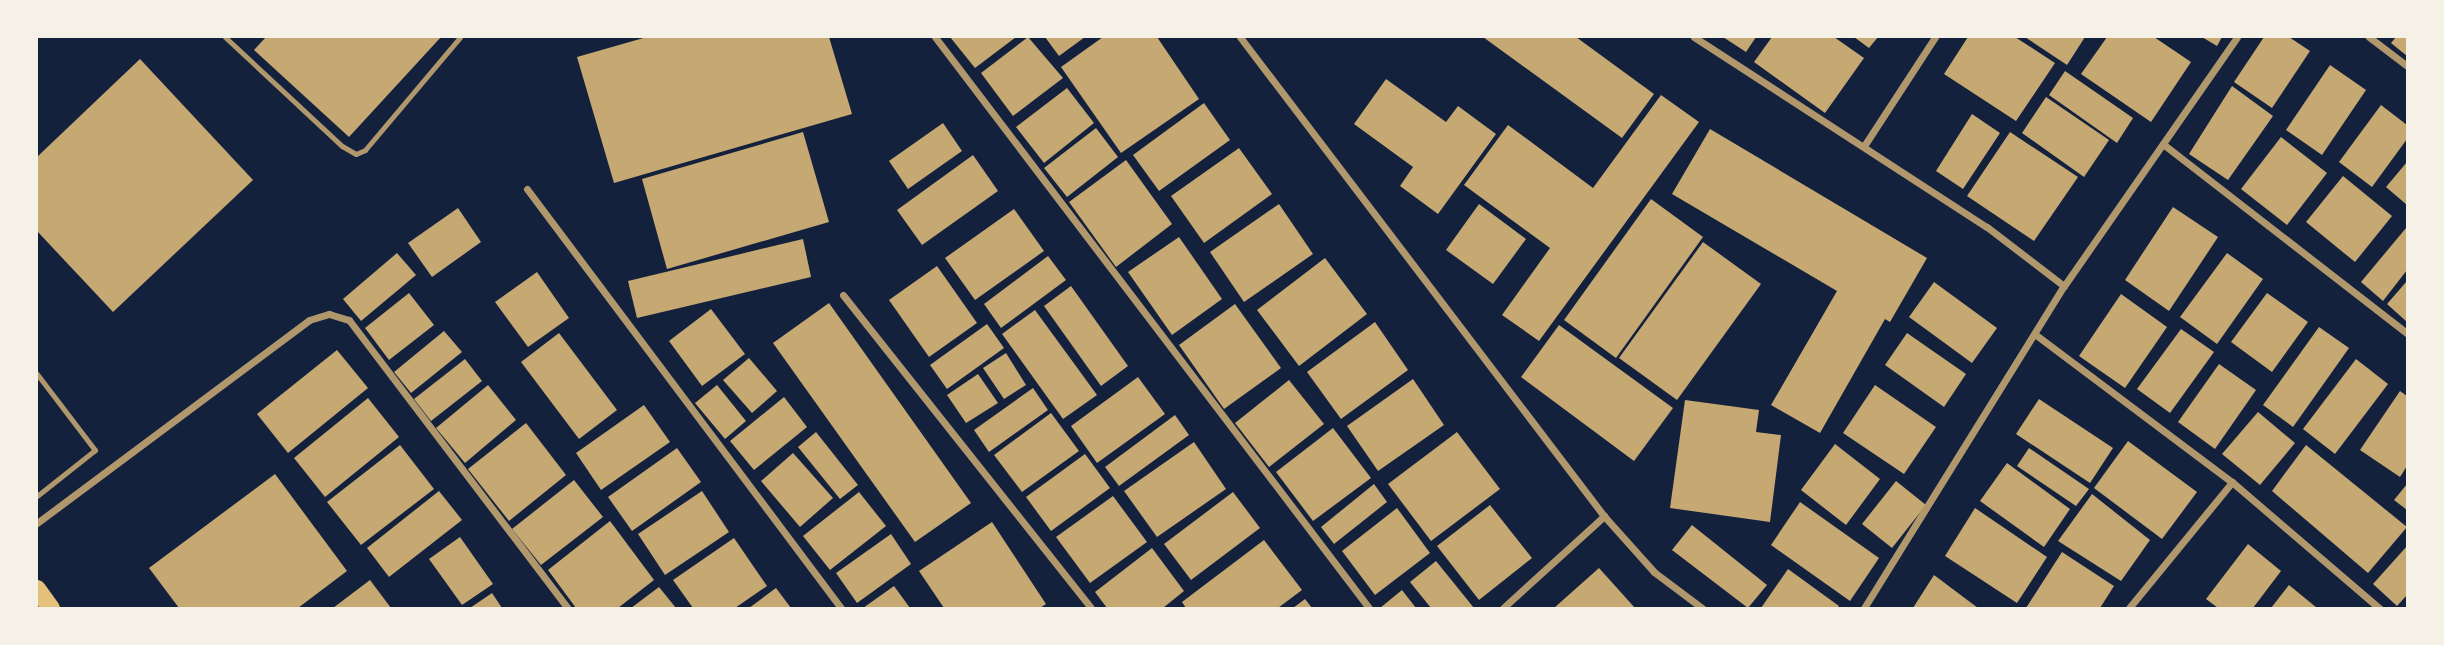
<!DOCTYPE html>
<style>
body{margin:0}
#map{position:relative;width:2444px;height:645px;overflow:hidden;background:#14213d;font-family:"PT Sans Narrow",sans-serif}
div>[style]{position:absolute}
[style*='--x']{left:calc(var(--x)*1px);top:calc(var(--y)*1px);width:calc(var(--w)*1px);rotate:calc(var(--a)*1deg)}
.building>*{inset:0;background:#c6a872}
.service>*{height:5px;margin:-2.5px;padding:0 2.5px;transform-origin:2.5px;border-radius:2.5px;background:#b1986c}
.minor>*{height:7px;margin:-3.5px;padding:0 3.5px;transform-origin:3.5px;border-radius:3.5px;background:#b1986c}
.primary>*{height:18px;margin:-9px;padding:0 9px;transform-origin:9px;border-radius:9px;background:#e5c07b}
span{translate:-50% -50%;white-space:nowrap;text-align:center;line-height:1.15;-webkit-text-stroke:5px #f6f1e7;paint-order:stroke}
.frame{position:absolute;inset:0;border:38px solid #f6f1e7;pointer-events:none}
</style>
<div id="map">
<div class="building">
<div style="clip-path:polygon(266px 37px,441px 37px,349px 137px,254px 50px)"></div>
<div style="clip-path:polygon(647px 37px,829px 37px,852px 114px,614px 183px,577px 57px)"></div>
<div style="clip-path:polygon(950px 37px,1016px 37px,975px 68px)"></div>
<div style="clip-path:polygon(1028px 37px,1063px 78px,1013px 116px,981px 73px)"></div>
<div style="clip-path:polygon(1045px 37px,1085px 37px,1059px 56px)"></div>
<div style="clip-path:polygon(1103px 37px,1157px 37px,1199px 99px,1121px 153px,1061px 67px)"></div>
<div style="clip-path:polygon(1483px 37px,1576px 37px,1654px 94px,1622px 138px)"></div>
<div style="clip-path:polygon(1723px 37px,1756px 37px,1746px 52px)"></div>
<div style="clip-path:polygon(1772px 37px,1834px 37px,1864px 58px,1825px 113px,1754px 62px)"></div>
<div style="clip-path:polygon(1854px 37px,1878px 37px,1869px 48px)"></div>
<div style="clip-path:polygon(1968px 37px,2015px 37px,2055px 63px,2016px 121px,1944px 74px)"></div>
<div style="clip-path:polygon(2025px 37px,2085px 37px,2067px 65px)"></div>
<div style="clip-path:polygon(2107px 37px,2154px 37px,2191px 62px,2151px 122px,2081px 74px)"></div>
<div style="clip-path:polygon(2202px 37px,2222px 37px,2217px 46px)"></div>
<div style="clip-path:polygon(2264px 37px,2289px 37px,2310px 51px,2272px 108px,2234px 82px)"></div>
<div style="clip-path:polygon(2396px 37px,2407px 37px,2407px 56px,2391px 43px)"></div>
<div style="clip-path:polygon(140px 59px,253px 180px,113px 312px,37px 231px,37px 157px)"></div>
<div style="clip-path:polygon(2330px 65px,2366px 90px,2322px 155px,2286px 130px)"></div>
<div style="clip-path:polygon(2065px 71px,2133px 118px,2117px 143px,2049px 95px)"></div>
<div style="clip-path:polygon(1386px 79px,1446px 122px,1458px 106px,1496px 134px,1438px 214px,1400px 186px,1413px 167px,1354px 124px)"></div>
<div style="clip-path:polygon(2232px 86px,2273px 116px,2228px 180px,2189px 154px)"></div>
<div style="clip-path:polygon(1067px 88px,1094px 123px,1044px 163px,1016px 127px)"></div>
<div style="clip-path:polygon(1661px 95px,1699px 122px,1539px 341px,1502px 315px,1550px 248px,1464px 185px,1508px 125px,1593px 188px)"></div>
<div style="clip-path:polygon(2046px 97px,2109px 140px,2084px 177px,2022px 133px)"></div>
<div style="clip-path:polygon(1204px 103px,1230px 140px,1159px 191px,1133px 155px)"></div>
<div style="clip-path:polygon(2381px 105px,2407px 125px,2407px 139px,2372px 187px,2339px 162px)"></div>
<div style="clip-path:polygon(1972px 114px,2000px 133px,1963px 189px,1936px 171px)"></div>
<div style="clip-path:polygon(943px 123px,962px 151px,908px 189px,889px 161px)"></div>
<div style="clip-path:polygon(1096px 128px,1118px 157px,1067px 197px,1044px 168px)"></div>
<div style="clip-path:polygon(1710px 129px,1927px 258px,1890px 322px,1885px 319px,1820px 433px,1771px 405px,1837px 291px,1672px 194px)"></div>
<div style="clip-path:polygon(803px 132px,829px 222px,667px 269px,642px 179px)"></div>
<div style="clip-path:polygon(2010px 132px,2078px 177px,2034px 241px,1967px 196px)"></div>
<div style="clip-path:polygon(2281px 137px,2327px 173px,2287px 225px,2241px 189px)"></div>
<div style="clip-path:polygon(1239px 148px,1272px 194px,1204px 243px,1171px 196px)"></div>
<div style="clip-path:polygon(973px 155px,998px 191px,922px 245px,897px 210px)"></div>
<div style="clip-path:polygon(1126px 160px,1172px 224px,1116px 267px,1069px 202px)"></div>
<div style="clip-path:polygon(2407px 162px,2407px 205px,2386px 187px)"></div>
<div style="clip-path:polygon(2343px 176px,2392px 216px,2355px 262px,2306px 222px)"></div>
<div style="clip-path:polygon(1651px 199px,1703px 237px,1616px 358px,1564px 320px)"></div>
<div style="clip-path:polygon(1279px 204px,1313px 254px,1244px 302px,1210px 252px)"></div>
<div style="clip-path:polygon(1479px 204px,1526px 239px,1493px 284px,1446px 250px)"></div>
<div style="clip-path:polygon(2173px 207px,2218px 237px,2169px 311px,2125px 280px)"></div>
<div style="clip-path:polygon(458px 208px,481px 242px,432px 277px,408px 243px)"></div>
<div style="clip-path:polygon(1014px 209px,1044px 251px,975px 300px,945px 258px)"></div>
<div style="clip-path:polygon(2406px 228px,2407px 270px,2383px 301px,2361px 282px)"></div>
<div style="clip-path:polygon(1179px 237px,1222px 299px,1172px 335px,1128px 272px)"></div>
<div style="clip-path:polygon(803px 239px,811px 277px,637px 318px,628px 281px)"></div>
<div style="clip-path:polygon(1703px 242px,1761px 284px,1677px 400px,1619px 358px)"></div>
<div style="clip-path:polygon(397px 253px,416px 275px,361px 321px,343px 299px)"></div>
<div style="clip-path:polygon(2227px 253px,2263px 279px,2217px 344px,2180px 317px)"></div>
<div style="clip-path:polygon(1048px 256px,1066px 280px,1001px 328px,984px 304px)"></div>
<div style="clip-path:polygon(1325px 258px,1367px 314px,1299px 366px,1257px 310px)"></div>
<div style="clip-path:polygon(937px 266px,977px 323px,929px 357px,889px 300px)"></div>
<div style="clip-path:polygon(537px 272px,569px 318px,528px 347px,495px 302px)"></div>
<div style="clip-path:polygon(2407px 281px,2407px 322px,2387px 304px)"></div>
<div style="clip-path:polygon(1934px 282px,1997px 328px,1972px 363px,1909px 317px)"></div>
<div style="clip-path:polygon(1071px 286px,1128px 366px,1101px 386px,1044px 306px)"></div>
<div style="clip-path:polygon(409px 293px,434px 325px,389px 360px,365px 328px)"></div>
<div style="clip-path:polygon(2267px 293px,2308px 322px,2272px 372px,2231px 342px)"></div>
<div style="clip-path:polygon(2121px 294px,2167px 327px,2125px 388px,2079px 356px)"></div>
<div style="clip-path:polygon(829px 303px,971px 503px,915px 542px,773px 343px)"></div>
<div style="clip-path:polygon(1235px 304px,1281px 368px,1224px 409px,1179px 345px)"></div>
<div style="clip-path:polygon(711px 309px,745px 354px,702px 386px,669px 341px)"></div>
<div style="clip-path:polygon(1035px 310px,1097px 395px,1063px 419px,1002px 334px)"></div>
<div style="clip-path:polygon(1375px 322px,1408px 370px,1341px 419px,1307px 372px)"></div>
<div style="clip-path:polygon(987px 324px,1004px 348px,947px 389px,930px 365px)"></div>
<div style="clip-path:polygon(1559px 325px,1673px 408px,1634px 461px,1521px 377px)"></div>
<div style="clip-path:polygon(2319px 327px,2349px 348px,2293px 427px,2263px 405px)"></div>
<div style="clip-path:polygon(2181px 329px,2214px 352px,2170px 413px,2137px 389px)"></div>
<div style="clip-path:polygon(444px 331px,462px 352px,411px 393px,394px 372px)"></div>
<div style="clip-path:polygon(559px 333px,617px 410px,579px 439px,521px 362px)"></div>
<div style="clip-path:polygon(1907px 333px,1966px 374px,1944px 407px,1885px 365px)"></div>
<div style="clip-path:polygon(337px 350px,368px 388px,288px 453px,257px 414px)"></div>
<div style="clip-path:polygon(1006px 353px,1026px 385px,1004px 399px,983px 368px)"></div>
<div style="clip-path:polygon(749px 358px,777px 391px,752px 413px,723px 380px)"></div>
<div style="clip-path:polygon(465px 359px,482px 381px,431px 421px,414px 399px)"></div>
<div style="clip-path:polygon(2356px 359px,2388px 384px,2335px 454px,2303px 429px)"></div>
<div style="clip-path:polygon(2219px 364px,2256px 390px,2215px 449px,2178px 422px)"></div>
<div style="clip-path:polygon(978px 374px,998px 403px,966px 423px,947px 395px)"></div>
<div style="clip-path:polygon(1138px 377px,1165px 414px,1097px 463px,1071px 426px)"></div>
<div style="clip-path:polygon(1413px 379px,1444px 425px,1378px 471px,1347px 426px)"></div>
<div style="clip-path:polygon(1289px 380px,1324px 424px,1269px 467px,1235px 423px)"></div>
<div style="clip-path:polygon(488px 385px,516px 420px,465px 463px,436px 428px)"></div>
<div style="clip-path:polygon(717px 385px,746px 421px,725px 439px,695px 403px)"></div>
<div style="clip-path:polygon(1875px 385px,1936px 427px,1904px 474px,1843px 433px)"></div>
<div style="clip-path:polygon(1033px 388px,1048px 410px,989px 452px,974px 430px)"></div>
<div style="clip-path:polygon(2400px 391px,2407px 396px,2407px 466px,2400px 477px,2360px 450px)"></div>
<div style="clip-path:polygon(784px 397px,807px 427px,754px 470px,730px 441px)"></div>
<div style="clip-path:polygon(368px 398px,399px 437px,325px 497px,294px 458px)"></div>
<div style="clip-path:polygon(2039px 399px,2113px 448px,2090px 483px,2016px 434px)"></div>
<div style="clip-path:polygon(1685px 400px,1759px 410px,1756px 432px,1781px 435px,1770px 522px,1670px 508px)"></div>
<div style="clip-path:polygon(644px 405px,670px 442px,601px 490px,576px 453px)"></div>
<div style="clip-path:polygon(2258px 412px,2295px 443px,2260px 485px,2222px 454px)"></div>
<div style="clip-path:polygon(1051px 413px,1079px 451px,1022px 492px,994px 455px)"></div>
<div style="clip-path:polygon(1175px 415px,1189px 435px,1119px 486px,1105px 467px)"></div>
<div style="clip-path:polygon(526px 423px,566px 475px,509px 521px,468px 469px)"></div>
<div style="clip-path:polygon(1333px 428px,1371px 478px,1313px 521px,1276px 472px)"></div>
<div style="clip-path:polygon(816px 432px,858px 485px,840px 499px,798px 447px)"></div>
<div style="clip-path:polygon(1457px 432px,1500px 489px,1431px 541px,1388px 484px)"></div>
<div style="clip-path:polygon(2128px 441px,2197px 492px,2162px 539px,2094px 488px)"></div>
<div style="clip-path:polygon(1194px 442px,1226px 489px,1157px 537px,1124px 491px)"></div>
<div style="clip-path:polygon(1835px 444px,1880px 479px,1846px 525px,1801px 490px)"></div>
<div style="clip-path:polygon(400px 445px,434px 489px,361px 545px,327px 502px)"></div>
<div style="clip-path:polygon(2306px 445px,2407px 527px,2368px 573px,2272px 491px)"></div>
<div style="clip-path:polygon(677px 448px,701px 482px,632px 531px,608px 497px)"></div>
<div style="clip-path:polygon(2029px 448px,2089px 489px,2076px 506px,2017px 466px)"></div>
<div style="clip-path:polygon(793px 453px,833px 498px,800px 527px,761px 481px)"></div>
<div style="clip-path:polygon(1085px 454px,1110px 488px,1051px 531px,1026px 497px)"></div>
<div style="clip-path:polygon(2007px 463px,2070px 509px,2044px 547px,1980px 501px)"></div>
<div style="clip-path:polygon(275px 474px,347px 571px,298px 608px,179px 608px,149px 568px)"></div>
<div style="clip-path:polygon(574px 480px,603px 517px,541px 565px,512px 529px)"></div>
<div style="clip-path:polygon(1896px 481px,1926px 505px,1892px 548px,1862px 524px)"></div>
<div style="clip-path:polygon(1374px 484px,1387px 502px,1334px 544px,1321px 527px)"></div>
<div style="clip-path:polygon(2407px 484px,2407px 510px,2394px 500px)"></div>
<div style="clip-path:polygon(439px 491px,462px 520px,389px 577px,367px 548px)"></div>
<div style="clip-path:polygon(702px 491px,729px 532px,665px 575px,638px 534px)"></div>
<div style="clip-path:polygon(859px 492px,886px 526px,830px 570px,803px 536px)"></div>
<div style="clip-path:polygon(1233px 492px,1260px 528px,1191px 580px,1164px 544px)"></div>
<div style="clip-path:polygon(2092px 494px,2150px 540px,2121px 581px,2058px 541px)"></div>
<div style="clip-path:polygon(1113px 496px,1147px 542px,1090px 583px,1056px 537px)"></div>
<div style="clip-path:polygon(1800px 502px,1879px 558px,1850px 601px,1771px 545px)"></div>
<div style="clip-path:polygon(1490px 505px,1532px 558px,1479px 600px,1437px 546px)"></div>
<div style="clip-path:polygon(1397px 508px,1430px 553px,1375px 595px,1342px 551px)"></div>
<div style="clip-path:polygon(1975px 508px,2047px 557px,2017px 603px,1945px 556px)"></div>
<div style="clip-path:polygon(610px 521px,654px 580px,618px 608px,576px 608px,548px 570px)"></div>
<div style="clip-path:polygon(992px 522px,1046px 604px,1040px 608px,944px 608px,919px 571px)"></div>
<div style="clip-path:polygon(1692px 525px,1767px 585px,1748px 608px,1672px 550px)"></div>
<div style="clip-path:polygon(891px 534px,911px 564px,857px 603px,836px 573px)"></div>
<div style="clip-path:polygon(460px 537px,493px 584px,462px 605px,429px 559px)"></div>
<div style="clip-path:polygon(734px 538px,767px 586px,735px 608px,693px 608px,673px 580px)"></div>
<div style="clip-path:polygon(1264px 540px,1302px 590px,1278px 608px,1186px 608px,1182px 602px)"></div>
<div style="clip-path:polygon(2248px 544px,2281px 571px,2253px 608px,2218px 608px,2206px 599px)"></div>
<div style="clip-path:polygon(2407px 546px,2407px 595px,2397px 606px,2373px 584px)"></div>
<div style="clip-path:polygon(1152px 548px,1184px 591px,1163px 608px,1107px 608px,1095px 592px)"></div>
<div style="clip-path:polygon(2062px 552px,2114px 586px,2100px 608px,2026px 608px)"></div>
<div style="clip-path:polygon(1436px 561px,1474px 608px,1431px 608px,1410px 582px)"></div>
<div style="clip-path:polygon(1599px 568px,1635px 608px,1554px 608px)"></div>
<div style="clip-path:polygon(1788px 569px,1839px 606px,1837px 608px,1761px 608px)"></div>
<div style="clip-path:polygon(1934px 575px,1978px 608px,1913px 608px)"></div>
<div style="clip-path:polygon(370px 580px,391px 608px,333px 608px)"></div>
<div style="clip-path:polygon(2289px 585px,2317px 608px,2271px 608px)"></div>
<div style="clip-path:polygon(894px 586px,910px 608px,863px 608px)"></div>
<div style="clip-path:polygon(659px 587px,676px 608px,631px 608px)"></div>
<div style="clip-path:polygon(776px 588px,791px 608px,749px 608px)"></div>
<div style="clip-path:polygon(1402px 590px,1416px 608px,1380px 608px)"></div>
<div style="clip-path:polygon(492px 593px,502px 608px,470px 608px)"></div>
<div style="clip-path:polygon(1305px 599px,1312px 608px,1293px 608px)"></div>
</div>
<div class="service">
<div style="--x:225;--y:37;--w:160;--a:43"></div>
<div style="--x:342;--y:146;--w:16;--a:30"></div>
<div style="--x:356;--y:154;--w:10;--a:-24"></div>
<div style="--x:365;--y:150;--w:148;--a:-49.9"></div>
<div style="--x:37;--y:374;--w:96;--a:52.7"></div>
<div style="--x:95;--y:450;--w:74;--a:141.6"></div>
</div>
<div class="minor">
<div style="--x:935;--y:37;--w:717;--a:52.76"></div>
<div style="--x:1240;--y:37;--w:602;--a:52.77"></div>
<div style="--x:1604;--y:516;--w:75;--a:48.2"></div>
<div style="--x:1654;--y:572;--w:60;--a:36.9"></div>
<div style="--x:1694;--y:37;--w:349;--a:33"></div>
<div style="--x:1987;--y:227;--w:97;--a:37.5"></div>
<div style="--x:2369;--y:37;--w:48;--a:37.3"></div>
<div style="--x:2163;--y:144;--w:309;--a:37.8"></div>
<div style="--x:1864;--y:146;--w:130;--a:-56.9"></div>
<div style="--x:527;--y:189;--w:524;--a:53.15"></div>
<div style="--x:843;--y:295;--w:399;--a:51.6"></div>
<div style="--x:2036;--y:335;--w:245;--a:36.9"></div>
<div style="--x:2232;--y:482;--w:194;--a:40.6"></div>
<div style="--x:37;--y:523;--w:339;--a:-36.7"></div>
<div style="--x:309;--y:320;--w:21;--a:-17"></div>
<div style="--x:329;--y:314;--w:21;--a:17"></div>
<div style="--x:349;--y:320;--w:362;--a:52.8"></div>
<div style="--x:1503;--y:608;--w:137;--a:-42.3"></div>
<div style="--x:1864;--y:608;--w:379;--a:-58.2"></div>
<div style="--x:2064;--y:286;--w:303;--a:-55.2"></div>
<div style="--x:2129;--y:608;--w:163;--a:-50.7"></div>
</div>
<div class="primary">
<div style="--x:37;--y:589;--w:24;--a:54"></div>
</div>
<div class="frame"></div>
</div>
